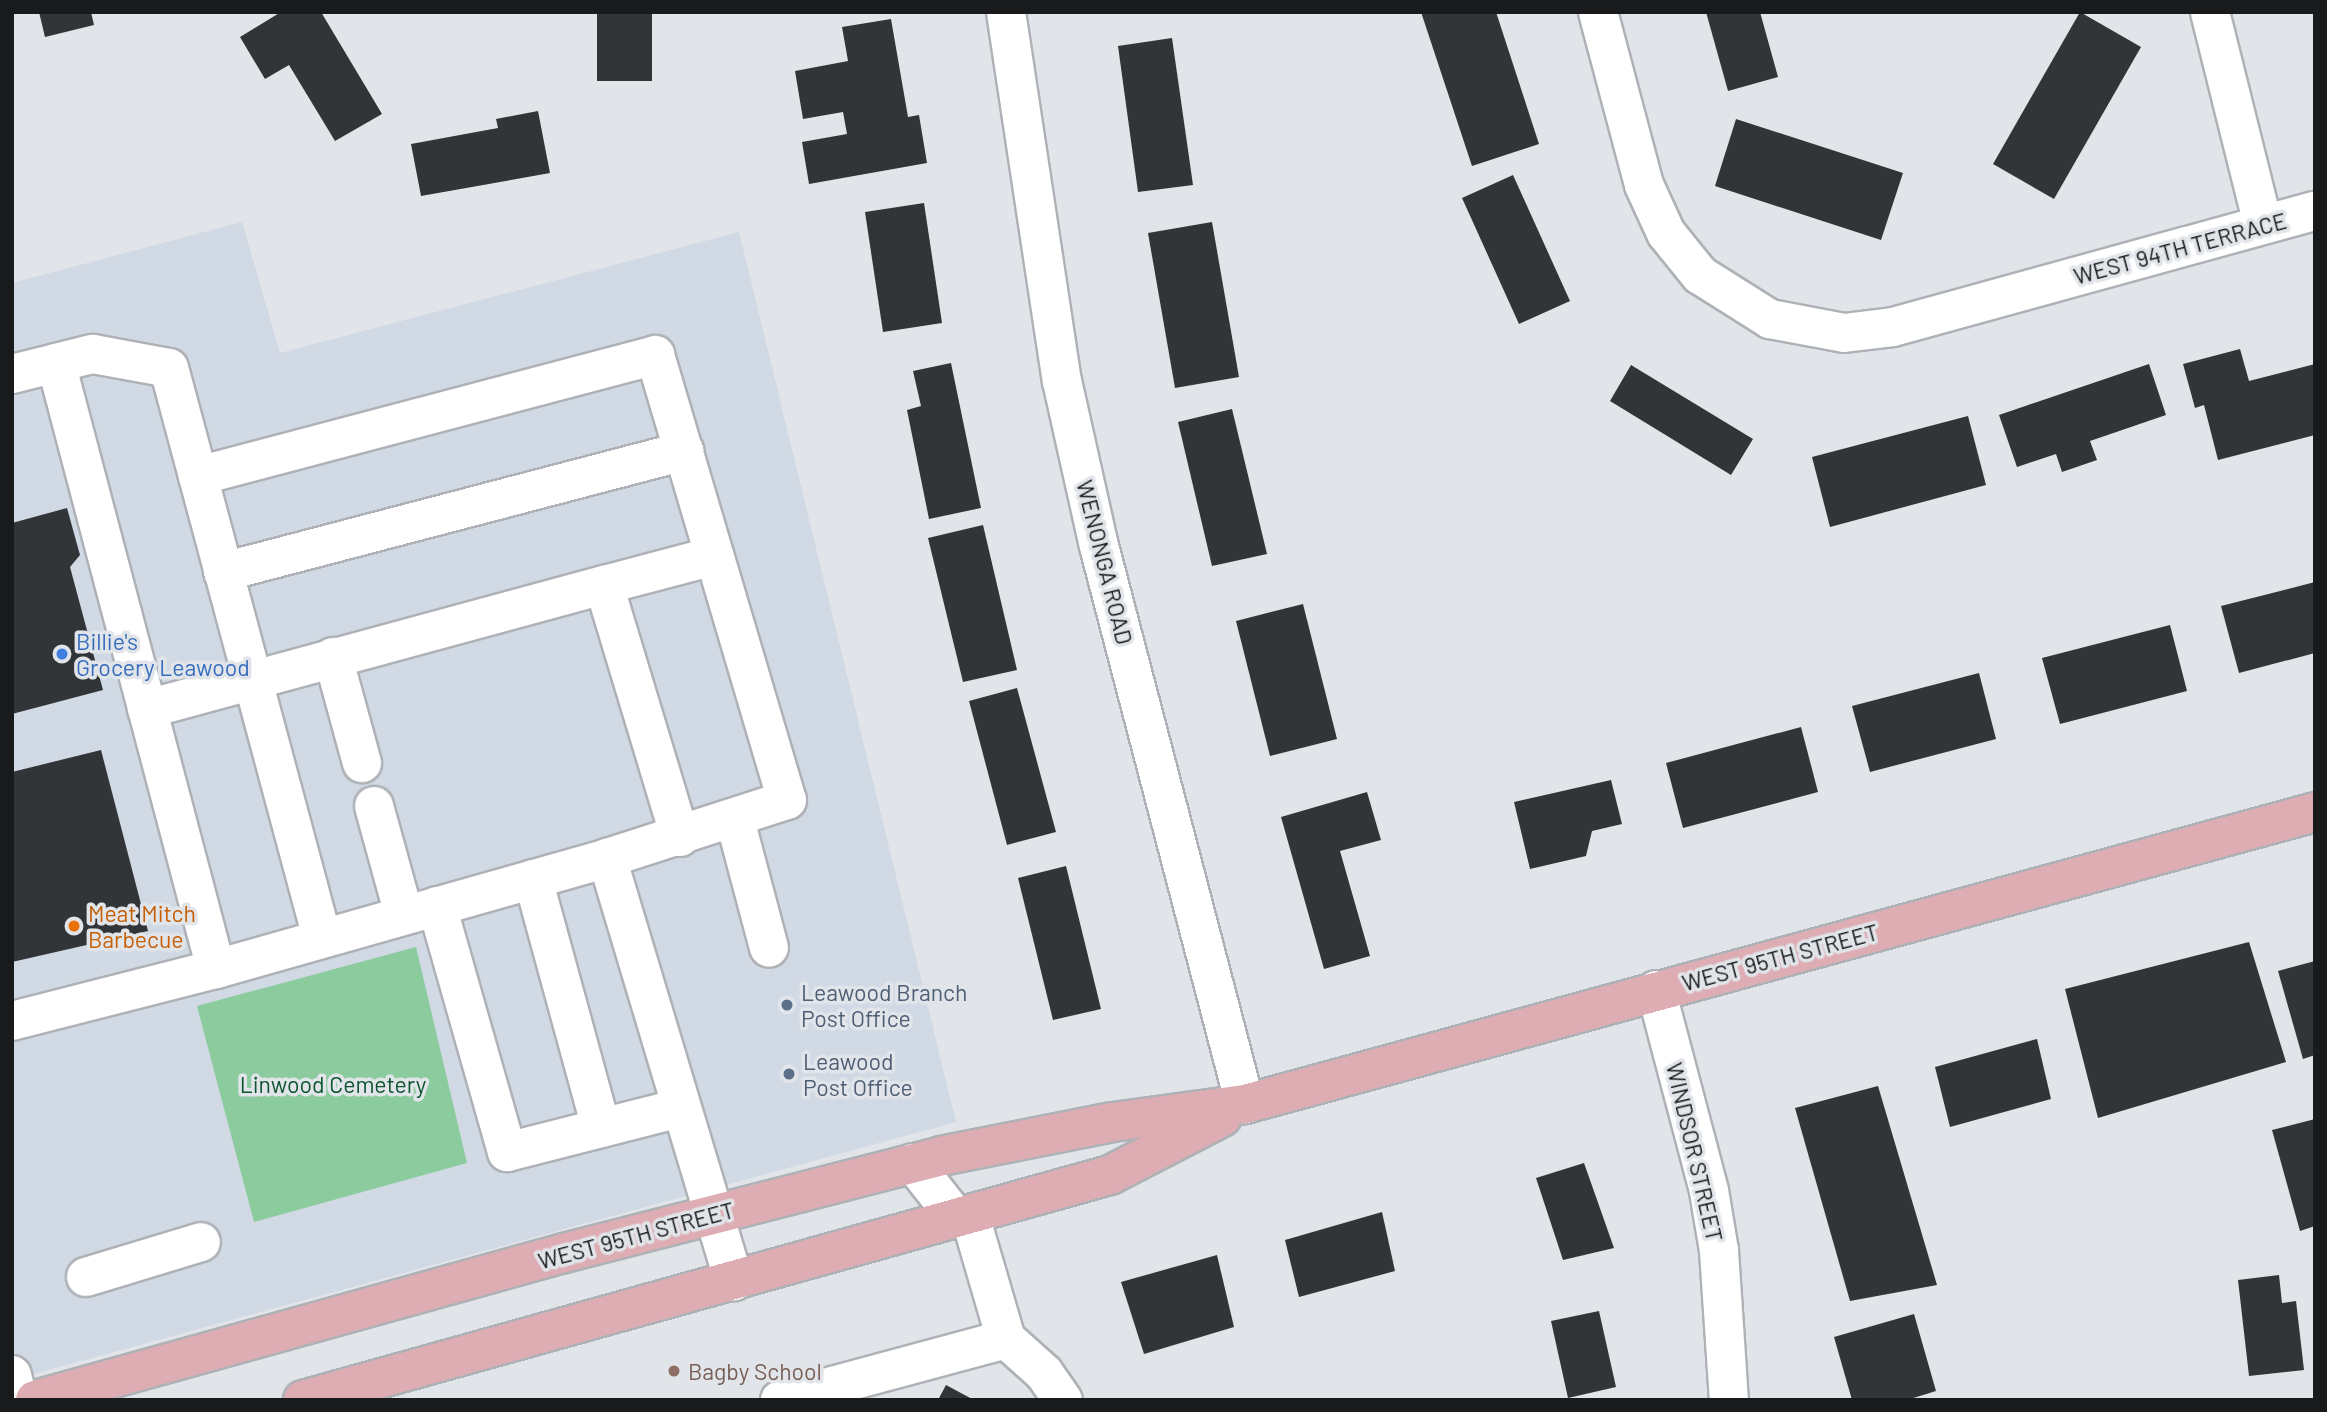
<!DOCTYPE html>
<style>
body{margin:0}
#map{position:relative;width:2327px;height:1412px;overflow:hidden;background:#e1e5e9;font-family:Barlow,sans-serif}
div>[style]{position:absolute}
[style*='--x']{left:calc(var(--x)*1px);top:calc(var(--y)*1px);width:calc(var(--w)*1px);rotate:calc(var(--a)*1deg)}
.built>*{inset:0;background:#d0d9e4}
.green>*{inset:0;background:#8bcb9e}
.building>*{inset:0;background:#313538}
.roads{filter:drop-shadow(2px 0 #aeb2b6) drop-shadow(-2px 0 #aeb2b6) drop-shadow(0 2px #aeb2b6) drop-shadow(0 -2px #aeb2b6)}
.minor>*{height:38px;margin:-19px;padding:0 19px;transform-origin:19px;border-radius:19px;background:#fff}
.major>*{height:38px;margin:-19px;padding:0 19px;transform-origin:19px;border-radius:19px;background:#ddadb3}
.dots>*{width:19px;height:19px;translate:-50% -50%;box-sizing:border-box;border:4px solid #e1e5e9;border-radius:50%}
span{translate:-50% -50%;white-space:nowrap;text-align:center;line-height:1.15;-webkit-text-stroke:7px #e1e5e9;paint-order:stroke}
.street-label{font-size:23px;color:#191a1c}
.shop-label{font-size:23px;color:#366cbe}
.left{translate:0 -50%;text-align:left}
.food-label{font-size:23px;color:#c56008}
.service-label{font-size:23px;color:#4e5e75}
.park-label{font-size:23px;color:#0b542d}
.education-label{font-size:23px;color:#785e54}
.frame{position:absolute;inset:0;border:14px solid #191a1c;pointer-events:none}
</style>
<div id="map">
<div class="built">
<div style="clip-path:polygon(242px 222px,280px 353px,739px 232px,956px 1122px,12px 1380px,12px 283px)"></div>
</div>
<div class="green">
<div style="clip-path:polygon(416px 947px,467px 1163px,254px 1222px,197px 1006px)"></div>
</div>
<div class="building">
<div style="clip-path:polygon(39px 12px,91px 12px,94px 25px,45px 37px)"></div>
<div style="clip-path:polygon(281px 12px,321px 12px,382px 114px,335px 141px,289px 65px,265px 79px,240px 37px)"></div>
<div style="clip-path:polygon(597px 12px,652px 12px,652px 81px,597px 81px)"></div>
<div style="clip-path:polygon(1421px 12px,1496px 12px,1539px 144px,1472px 166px)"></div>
<div style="clip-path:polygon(1706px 12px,1760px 12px,1778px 77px,1728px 91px)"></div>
<div style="clip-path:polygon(2080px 12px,2141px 47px,2054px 199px,1993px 164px)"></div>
<div style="clip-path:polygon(891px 19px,908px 117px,919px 115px,927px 163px,809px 184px,802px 142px,847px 134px,843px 112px,803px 119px,795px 71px,848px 61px,842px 27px)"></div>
<div style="clip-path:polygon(1172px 38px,1193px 185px,1138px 192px,1118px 46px)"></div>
<div style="clip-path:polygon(538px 111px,550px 173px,421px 196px,411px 144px,498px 128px,496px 119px)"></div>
<div style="clip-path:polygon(1736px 119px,1903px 173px,1881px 240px,1715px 186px)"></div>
<div style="clip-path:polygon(1513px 175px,1570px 301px,1519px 324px,1462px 198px)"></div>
<div style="clip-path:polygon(924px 203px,942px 323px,883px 332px,865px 212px)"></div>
<div style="clip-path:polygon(1212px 222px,1239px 377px,1175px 388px,1148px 233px)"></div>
<div style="clip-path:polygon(2240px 349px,2249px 381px,2315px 364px,2315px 435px,2218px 460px,2204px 405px,2195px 408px,2183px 364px)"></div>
<div style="clip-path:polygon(951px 363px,981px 508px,929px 519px,907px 410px,921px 406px,913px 371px)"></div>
<div style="clip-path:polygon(2149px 364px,2166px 415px,2090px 441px,2097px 460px,2062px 472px,2056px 454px,2017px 467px,1999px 415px)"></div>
<div style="clip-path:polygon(1631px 365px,1753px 439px,1731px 475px,1610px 401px)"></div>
<div style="clip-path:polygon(1232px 409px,1267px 554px,1212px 566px,1178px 422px)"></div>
<div style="clip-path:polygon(1968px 416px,1986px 485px,1830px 527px,1812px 457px)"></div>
<div style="clip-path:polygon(67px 508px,80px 555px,70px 567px,103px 690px,12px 714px,12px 523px)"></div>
<div style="clip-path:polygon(983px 525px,1017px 670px,963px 682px,928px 538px)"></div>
<div style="clip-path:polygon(2315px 582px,2315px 653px,2239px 673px,2221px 606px)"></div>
<div style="clip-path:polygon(1303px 604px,1337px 739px,1270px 756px,1236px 621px)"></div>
<div style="clip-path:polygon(2170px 625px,2187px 691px,2060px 724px,2042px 658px)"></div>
<div style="clip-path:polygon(1979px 673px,1996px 739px,1870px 772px,1852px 706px)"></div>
<div style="clip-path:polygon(1017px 688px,1056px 832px,1007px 845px,969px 701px)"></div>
<div style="clip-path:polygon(1801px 727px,1818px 792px,1683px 828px,1666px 763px)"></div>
<div style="clip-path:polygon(101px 750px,148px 931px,12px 962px,12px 772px)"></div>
<div style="clip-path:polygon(1611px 780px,1622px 824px,1592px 831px,1586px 856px,1530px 869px,1514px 802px)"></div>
<div style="clip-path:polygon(1367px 792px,1381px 840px,1340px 851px,1370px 956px,1324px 969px,1281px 817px)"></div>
<div style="clip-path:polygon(1066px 866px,1101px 1009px,1053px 1020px,1018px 878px)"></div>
<div style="clip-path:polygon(2249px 942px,2286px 1062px,2098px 1118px,2065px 989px)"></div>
<div style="clip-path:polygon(2315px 961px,2315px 1055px,2303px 1059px,2278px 971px)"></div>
<div style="clip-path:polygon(2037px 1039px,2051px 1099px,1950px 1127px,1935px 1067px)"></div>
<div style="clip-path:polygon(1878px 1086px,1937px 1285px,1850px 1301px,1795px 1108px)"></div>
<div style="clip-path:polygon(2315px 1119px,2315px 1226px,2300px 1231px,2272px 1130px)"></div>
<div style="clip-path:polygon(1584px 1163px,1614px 1248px,1563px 1260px,1536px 1178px)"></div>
<div style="clip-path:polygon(1382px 1212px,1395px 1271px,1299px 1297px,1285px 1240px)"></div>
<div style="clip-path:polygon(1217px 1255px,1234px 1327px,1144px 1354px,1121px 1282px)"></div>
<div style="clip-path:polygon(2279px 1275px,2282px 1303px,2296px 1301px,2304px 1370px,2249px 1376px,2238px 1280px)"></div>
<div style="clip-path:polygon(1599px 1311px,1616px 1387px,1568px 1398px,1551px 1321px)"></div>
<div style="clip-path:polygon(1914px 1314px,1936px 1391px,1907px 1400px,1852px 1400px,1834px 1337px)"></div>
<div style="clip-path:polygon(946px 1385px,974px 1400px,938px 1400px)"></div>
</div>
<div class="roads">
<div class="minor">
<div style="--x:1006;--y:12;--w:373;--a:81.4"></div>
<div style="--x:1062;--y:381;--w:169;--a:77.4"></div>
<div style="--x:1099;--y:546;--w:577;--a:75.34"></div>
<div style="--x:1598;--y:12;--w:179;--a:75.1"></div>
<div style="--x:1644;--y:185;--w:53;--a:65.4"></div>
<div style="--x:1666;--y:233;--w:54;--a:51"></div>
<div style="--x:1700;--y:275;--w:83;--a:32.2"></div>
<div style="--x:1770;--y:319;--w:75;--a:10.7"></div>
<div style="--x:1844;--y:333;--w:49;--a:-7"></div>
<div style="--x:1893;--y:327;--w:438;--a:-15.4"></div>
<div style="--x:2210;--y:12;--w:219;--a:76"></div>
<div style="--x:56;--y:363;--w:38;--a:-14"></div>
<div style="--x:93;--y:354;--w:77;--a:10.4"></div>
<div style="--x:169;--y:368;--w:590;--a:74.97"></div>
<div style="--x:12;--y:374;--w:45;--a:-14"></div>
<div style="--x:56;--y:363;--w:627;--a:75.21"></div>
<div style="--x:198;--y:476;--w:473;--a:-14.8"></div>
<div style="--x:655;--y:355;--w:464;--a:73.5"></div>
<div style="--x:787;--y:800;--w:189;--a:162.1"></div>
<div style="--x:223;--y:572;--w:477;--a:-14.7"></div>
<div style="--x:333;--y:657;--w:110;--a:74.7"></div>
<div style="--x:147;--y:709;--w:474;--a:-15.2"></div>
<div style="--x:374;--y:806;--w:113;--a:74.6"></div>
<div style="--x:735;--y:820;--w:132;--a:75.1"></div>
<div style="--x:680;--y:837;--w:263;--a:-106.8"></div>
<div style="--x:604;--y:585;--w:114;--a:-14.8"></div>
<div style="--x:533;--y:879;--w:258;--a:74.7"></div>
<div style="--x:437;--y:906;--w:256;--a:74.1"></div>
<div style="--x:507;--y:1152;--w:179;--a:-14.3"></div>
<div style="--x:1656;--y:990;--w:208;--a:75.2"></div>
<div style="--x:1709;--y:1191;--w:61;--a:80.5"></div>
<div style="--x:1719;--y:1251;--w:149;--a:86.2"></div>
<div style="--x:12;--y:1021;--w:211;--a:-14.3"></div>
<div style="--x:216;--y:969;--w:406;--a:-15.8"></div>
<div style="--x:607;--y:858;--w:442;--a:73.3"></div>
<div style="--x:913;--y:1163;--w:71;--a:51.8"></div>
<div style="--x:970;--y:1216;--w:128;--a:73.7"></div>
<div style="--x:1006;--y:1339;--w:51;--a:41.8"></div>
<div style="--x:1044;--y:1373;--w:33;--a:55"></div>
<div style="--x:86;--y:1277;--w:120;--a:-16.9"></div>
<div style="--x:12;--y:1375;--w:26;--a:77"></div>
<div style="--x:780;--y:1400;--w:234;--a:-15.1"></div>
</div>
<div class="major">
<div style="--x:35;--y:1400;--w:549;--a:-15.53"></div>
<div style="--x:564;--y:1253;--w:389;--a:-14.4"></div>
<div style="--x:941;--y:1156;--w:175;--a:-11.2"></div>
<div style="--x:1113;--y:1122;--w:133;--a:-7.8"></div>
<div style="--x:1245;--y:1104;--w:1109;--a:-15.26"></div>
<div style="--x:303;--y:1400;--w:838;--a:-15.58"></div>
<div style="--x:1110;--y:1175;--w:126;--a:-27.4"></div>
</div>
</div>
<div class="dots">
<div style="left:62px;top:654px;background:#3f7fe0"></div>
<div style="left:74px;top:926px;background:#e8710a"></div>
<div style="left:787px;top:1005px;background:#5c6f8a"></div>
<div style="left:789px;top:1074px;background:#5c6f8a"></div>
<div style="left:674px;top:1371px;background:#8d6e63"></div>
</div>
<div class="street-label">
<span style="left:2180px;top:248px;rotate:-15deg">WEST 94TH TERRACE</span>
<span style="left:1105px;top:562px;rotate:76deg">WENONGA ROAD</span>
<span style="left:1780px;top:957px;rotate:-15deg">WEST 95TH STREET</span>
<span style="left:1695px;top:1152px;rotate:77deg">WINDSOR STREET</span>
<span style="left:636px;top:1235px;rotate:-15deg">WEST 95TH STREET</span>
</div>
<div class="shop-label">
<span class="left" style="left:76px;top:654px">Billie's<br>Grocery Leawood</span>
</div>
<div class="food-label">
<span class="left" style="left:88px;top:926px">Meat Mitch<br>Barbecue</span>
</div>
<div class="service-label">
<span class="left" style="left:801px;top:1005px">Leawood Branch<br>Post Office</span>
<span class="left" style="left:803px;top:1074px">Leawood<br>Post Office</span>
</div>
<div class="park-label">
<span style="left:333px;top:1084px">Linwood Cemetery</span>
</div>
<div class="education-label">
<span class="left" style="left:688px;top:1371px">Bagby School</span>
</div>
<div class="frame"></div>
</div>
